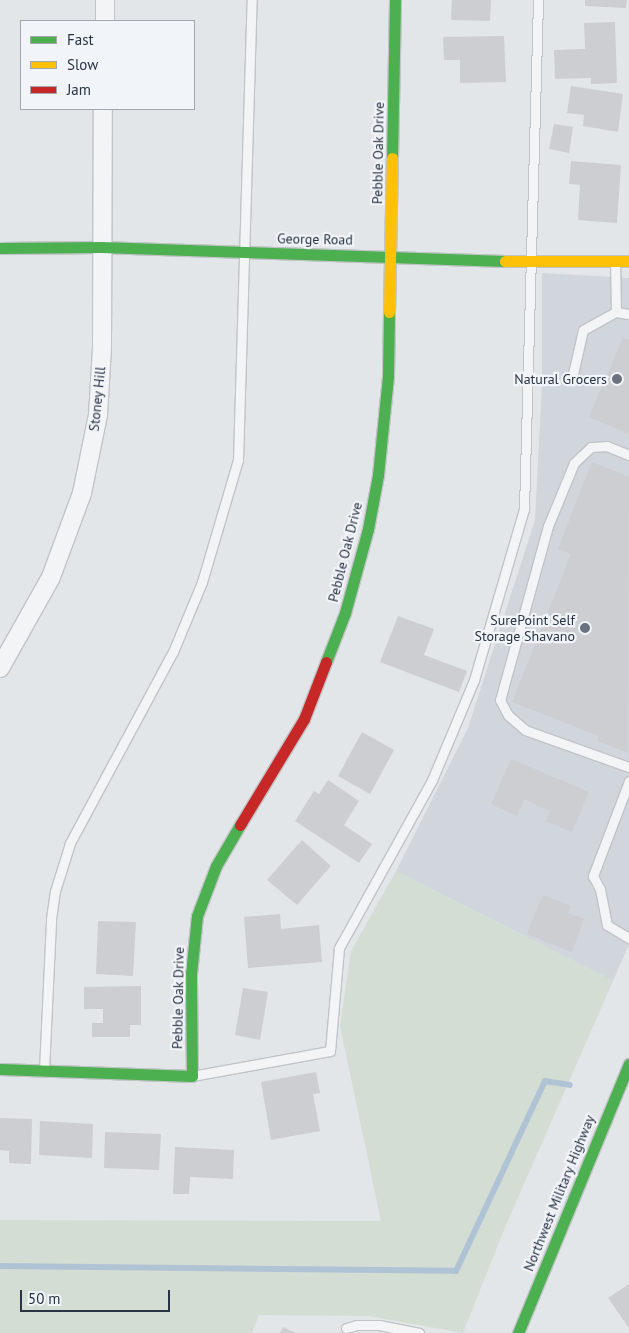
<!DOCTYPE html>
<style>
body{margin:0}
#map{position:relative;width:629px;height:1333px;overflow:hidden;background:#e3e6e9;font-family:"PT Sans",sans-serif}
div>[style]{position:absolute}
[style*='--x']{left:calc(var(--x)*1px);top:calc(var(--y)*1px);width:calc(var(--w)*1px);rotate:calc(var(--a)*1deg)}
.built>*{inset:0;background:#d1d5dc}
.green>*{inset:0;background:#d4ddd4}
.stream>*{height:6px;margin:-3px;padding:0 3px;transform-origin:3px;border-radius:3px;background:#b0c3d5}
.building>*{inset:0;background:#ccced1}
.roads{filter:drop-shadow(1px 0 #c1c4c7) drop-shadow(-1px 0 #c1c4c7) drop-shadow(0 1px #c1c4c7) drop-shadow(0 -1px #c1c4c7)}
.lane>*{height:9px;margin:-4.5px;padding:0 4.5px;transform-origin:4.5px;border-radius:4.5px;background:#f3f4f6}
.street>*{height:18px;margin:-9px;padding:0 9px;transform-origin:9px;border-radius:9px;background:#f3f4f6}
.fast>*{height:11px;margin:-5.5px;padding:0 5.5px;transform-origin:5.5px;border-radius:5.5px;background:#4caf50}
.slow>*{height:11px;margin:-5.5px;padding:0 5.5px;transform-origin:5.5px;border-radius:5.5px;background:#ffc107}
.jam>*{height:11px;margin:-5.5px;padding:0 5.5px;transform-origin:5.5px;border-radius:5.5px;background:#c62828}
.dots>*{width:14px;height:14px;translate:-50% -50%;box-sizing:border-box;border:2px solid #f1f4f8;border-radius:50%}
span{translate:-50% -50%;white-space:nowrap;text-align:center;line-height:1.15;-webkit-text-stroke:4.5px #f1f4f8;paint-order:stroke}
.street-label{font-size:14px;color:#283344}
.poi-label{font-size:14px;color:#283344}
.right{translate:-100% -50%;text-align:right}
.legend{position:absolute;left:20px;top:20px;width:175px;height:90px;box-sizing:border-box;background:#f1f4f8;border:1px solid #a1a7b0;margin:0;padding:6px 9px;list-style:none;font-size:15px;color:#283344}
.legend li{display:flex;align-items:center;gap:10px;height:25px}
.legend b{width:25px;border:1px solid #a1a7b0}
.scale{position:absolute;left:20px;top:1290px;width:150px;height:22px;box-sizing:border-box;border:2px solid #283344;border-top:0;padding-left:6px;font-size:15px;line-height:18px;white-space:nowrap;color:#283344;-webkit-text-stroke:4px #f1f4f8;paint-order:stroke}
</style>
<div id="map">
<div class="built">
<div style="clip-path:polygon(542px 273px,629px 278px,629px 944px,613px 981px,396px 871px,468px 728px,535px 520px,542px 384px)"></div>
</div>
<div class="green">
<div style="clip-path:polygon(396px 871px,613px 981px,506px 1225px,463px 1333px,369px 1316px,259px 1315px,252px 1333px,0 1333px,0 1220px,381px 1221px,340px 1026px,351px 951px)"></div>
</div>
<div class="stream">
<div style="--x:0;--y:1266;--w:456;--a:0.6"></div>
<div style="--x:456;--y:1271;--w:210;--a:-64.9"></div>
<div style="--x:545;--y:1081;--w:25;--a:9"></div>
</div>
<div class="building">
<div style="clip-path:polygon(452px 0,491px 0,490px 21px,451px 20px)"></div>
<div style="clip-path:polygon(585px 0,627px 0,626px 8px,585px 6px)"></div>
<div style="clip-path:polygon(615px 22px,617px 83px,591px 84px,591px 78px,555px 79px,554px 50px,585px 49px,584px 23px)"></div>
<div style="clip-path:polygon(504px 36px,506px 82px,460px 83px,460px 60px,444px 60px,443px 37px)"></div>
<div style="clip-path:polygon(571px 86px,623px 94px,618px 132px,583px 126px,584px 115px,567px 113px)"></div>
<div style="clip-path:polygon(554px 124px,573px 127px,569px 153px,549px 149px)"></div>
<div style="clip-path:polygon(571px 161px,621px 165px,617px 223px,578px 220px,580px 185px,569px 184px)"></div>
<div style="clip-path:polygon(623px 338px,629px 340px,629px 434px,589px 417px)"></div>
<div style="clip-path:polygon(592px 462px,629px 477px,628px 753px,597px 741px,599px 736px,512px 702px,571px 554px,558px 549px)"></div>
<div style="clip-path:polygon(398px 616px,434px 629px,424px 655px,467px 671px,459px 692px,380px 662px)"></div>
<div style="clip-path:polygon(362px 732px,394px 750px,370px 794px,338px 776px)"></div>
<div style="clip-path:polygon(511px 759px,589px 792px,572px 832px,546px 821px,550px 811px,524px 799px,517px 816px,491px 804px)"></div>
<div style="clip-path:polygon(328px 780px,359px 801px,344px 825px,372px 844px,359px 863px,295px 821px,314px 791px,319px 794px)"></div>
<div style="clip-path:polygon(302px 840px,331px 866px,297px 905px,267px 880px)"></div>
<div style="clip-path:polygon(543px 895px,571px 906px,568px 913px,584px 919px,572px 952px,527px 934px)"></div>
<div style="clip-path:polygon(280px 914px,281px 929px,319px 925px,322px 962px,248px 968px,244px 917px)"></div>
<div style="clip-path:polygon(98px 921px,136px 922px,133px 976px,96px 974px)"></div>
<div style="clip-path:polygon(141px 986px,141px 1025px,130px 1025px,130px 1037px,92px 1037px,92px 1023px,103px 1023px,103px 1009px,84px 1009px,84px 987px)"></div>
<div style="clip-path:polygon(243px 988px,268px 992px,260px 1040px,235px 1035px)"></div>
<div style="clip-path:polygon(316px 1072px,320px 1093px,313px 1094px,320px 1131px,271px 1140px,261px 1082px)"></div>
<div style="clip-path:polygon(0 1118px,32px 1119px,31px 1164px,9px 1163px,9px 1151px,0 1150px)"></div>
<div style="clip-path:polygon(40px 1121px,93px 1124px,92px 1158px,39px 1155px)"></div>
<div style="clip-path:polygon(105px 1132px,161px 1134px,159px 1170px,104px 1168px)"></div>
<div style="clip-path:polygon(175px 1147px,234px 1150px,233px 1179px,190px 1177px,189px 1194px,173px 1194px)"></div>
<div style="clip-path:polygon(629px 1284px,629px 1328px,608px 1298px)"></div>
<div style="clip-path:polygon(283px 1327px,296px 1333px,280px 1333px)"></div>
</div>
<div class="roads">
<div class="lane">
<div style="--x:616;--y:312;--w:13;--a:9"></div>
<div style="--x:572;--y:378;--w:49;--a:-77.1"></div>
<div style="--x:583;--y:330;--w:38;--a:-29"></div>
<div style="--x:616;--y:312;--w:50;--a:-91.1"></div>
<div style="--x:629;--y:455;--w:24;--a:-158"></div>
<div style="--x:607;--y:446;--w:16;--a:176"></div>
<div style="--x:591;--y:447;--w:23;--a:137"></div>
<div style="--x:574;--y:463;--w:68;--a:112.4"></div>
<div style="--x:548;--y:526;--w:180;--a:105.4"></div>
<div style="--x:500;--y:700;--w:17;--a:62"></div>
<div style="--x:508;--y:715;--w:23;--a:41"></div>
<div style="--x:525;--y:730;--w:110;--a:19.6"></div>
<div style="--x:629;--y:781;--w:102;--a:110.8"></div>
<div style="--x:593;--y:876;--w:15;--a:62"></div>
<div style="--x:600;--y:889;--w:37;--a:79"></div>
<div style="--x:607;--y:925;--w:26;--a:31"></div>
<div style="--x:44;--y:1070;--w:151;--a:-87.3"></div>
<div style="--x:51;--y:919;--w:28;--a:-82"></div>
<div style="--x:55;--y:891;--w:50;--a:-72.6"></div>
<div style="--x:70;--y:843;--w:217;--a:-61.7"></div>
<div style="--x:173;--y:652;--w:76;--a:-67.5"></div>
<div style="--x:202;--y:582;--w:127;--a:-73.6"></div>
<div style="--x:238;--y:460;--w:460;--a:-88.3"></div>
<div style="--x:192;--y:1076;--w:140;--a:-10.3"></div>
<div style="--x:330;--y:1051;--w:103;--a:-85"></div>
<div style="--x:339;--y:948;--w:192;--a:-61"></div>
<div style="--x:432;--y:780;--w:108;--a:-67.2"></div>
<div style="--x:474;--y:680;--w:178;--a:-73.7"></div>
<div style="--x:524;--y:509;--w:509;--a:-88.42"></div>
<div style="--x:346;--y:1328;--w:11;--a:-15"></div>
<div style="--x:357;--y:1325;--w:22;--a:0"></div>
<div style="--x:379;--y:1325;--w:41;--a:11.3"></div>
</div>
<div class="street">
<div style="--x:105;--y:21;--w:21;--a:-90"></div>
<div style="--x:0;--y:668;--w:104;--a:-60.7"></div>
<div style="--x:51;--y:577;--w:90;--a:-69.7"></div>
<div style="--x:82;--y:493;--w:80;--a:-78.4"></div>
<div style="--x:98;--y:415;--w:68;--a:-86.6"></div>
<div style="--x:102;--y:347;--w:238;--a:-89.8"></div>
</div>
<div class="fast">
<div style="--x:392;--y:158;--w:158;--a:-88.9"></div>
<div style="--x:0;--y:248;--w:101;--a:-0.6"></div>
<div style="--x:101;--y:247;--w:404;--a:2"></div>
<div style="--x:326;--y:662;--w:53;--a:-68.8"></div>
<div style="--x:345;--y:613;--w:87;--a:-74.7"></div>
<div style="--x:368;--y:529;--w:55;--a:-79.5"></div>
<div style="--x:378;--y:475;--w:100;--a:-84.2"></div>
<div style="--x:388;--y:376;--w:64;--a:-89.1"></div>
<div style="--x:0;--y:1069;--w:192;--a:2.1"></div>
<div style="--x:192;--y:1076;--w:102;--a:-90.6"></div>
<div style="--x:191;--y:974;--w:58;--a:-84.1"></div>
<div style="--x:197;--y:916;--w:53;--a:-69.2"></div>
<div style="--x:216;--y:866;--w:48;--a:-59.7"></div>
<div style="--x:518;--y:1333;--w:291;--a:-67.6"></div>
</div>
<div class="slow">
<div style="--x:505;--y:261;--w:124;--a:0"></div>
<div style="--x:389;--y:312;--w:154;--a:-88.9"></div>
</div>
<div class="jam">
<div style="--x:240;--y:825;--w:124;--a:-58.9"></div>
<div style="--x:304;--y:719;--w:61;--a:-68.9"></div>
</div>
</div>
<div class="dots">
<div style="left:617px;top:379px;background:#69727e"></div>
<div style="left:585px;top:628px;background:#69727e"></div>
</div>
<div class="street-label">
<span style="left:378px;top:153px;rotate:-89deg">Pebble Oak Drive</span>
<span style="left:315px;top:239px;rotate:1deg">George Road</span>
<span style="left:97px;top:399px;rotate:-84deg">Stoney Hill</span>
<span style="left:345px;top:552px;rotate:-76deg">Pebble Oak Drive</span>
<span style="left:178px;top:998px;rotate:-89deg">Pebble Oak Drive</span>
<span style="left:559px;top:1193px;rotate:-68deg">Northwest Military Highway</span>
</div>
<div class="poi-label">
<span class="right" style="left:607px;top:379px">Natural Grocers</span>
<span class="right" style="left:575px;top:628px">SurePoint Self<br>Storage Shavano</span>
</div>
<ul class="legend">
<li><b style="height:6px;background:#4caf50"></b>Fast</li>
<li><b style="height:6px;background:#ffc107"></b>Slow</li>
<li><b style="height:6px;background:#c62828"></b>Jam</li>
</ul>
<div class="scale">50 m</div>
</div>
